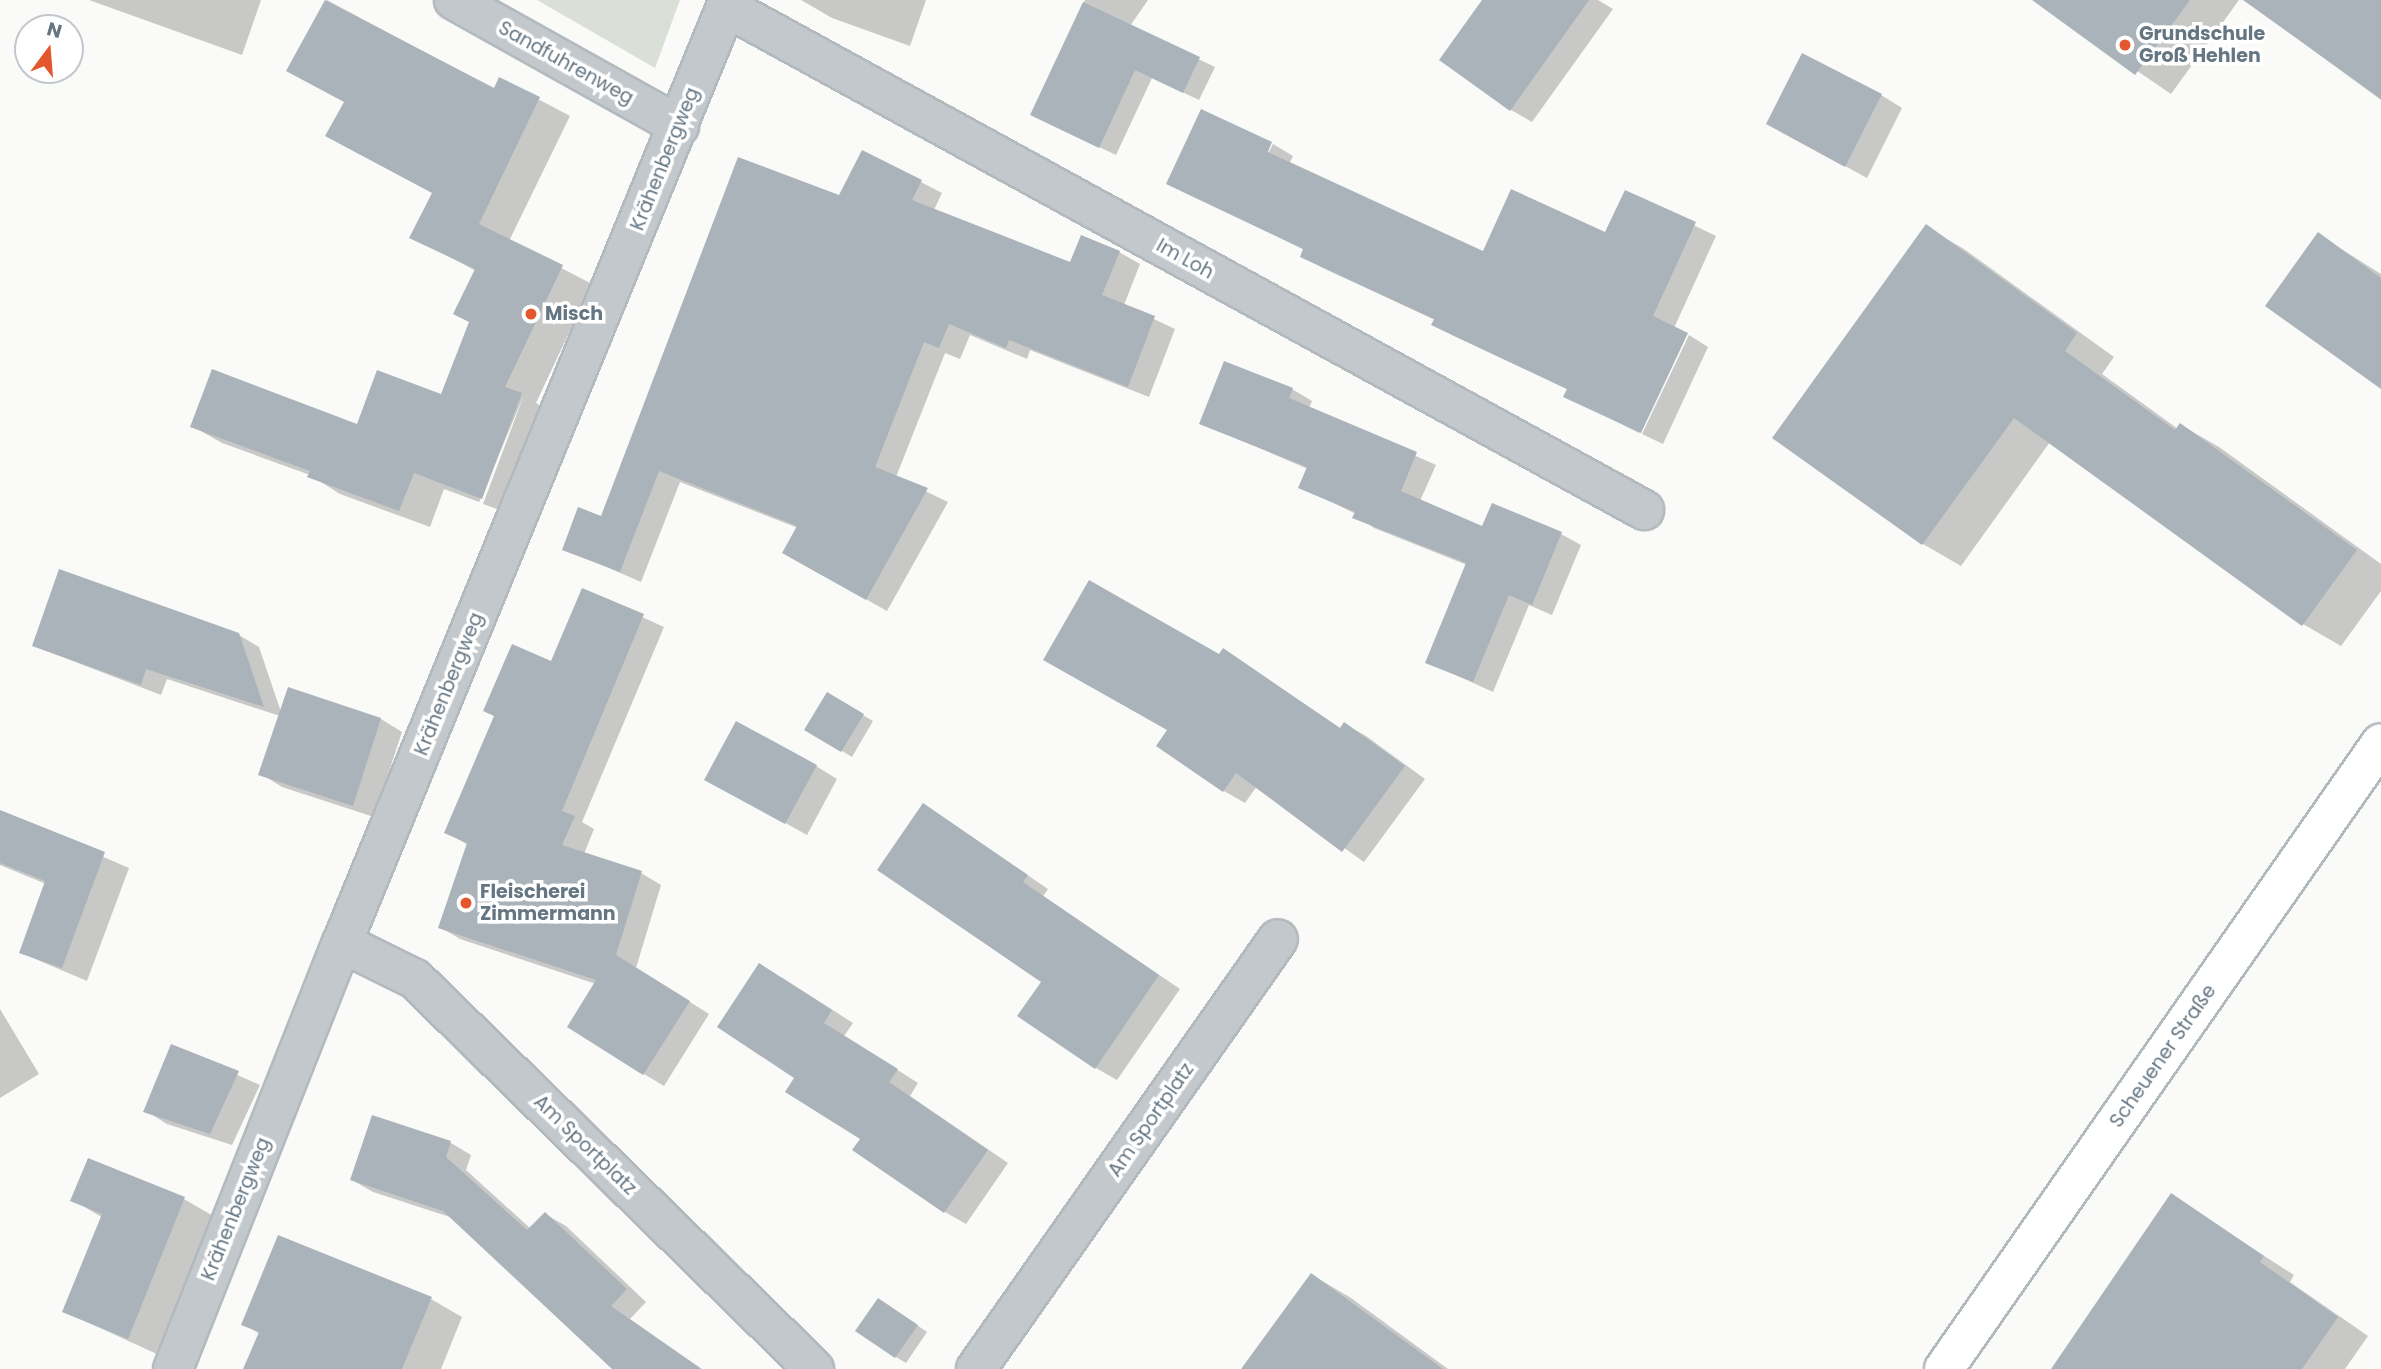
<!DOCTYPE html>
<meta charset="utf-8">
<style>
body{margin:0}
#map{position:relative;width:2381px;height:1369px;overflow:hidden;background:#fafaf8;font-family:Poppins,sans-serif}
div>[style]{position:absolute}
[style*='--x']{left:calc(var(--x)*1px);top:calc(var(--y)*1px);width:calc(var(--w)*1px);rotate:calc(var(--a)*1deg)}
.green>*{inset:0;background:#dadfd7}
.shadow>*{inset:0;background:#0003}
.building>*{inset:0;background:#aab3b9}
.roads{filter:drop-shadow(2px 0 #b3babf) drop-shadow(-2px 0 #b3babf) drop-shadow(0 2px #b3babf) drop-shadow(0 -2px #b3babf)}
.street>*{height:38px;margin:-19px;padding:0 19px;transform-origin:19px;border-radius:19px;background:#c3c8cc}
.secondary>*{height:38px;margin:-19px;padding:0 19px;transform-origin:19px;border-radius:19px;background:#fff}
.dots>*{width:19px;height:19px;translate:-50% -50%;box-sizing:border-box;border:4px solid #fff;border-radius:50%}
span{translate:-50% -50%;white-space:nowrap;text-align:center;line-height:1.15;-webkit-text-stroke:7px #fff;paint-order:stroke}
.poi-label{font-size:19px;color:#657683;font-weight:700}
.left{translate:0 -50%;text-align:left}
.street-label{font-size:19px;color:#657683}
.north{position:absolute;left:14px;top:14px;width:70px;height:70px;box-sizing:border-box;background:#fff;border:2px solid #c1c8cd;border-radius:50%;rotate:16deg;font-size:19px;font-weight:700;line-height:28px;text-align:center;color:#657683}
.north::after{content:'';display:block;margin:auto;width:24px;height:32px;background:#e4572e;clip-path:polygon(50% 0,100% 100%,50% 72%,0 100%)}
</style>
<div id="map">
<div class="green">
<div style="clip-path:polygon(537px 0,680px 0,655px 68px)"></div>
</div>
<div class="shadow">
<div style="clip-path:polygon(89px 0,261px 0,242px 55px)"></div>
<div style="clip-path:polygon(327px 0,495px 90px,500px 79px,570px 116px,509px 241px,592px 284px,536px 403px,552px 412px,513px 515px,483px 504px,524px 395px,479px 502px,444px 489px,430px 527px,340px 494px,310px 475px,222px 443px,192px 426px,358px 426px,442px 396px,471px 322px,476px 271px,412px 237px,433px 193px,345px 102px,289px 70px)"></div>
<div style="clip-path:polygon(801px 0,926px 0,910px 46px,832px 18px)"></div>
<div style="clip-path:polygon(1085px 0,1148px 0,1130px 26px,1215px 67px,1199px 100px,1152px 78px,1116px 155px,1032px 115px)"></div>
<div style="clip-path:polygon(1485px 0,1598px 0,1613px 9px,1532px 122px,1511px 110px)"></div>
<div style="clip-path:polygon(2065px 0,2239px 0,2171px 94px,2054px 14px)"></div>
<div style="clip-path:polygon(2245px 0,2381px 0,2381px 100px)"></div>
<div style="clip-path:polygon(1881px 95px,1902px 108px,1867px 178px,1790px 136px)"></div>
<div style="clip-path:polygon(1273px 144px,1293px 156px,1289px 164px,1484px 253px,1606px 234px,1625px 192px,1716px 236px,1674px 328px,1685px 334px,1639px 433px,1566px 396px,1569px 390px,1454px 336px,1433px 324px,1435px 320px,1323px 268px,1302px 256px,1305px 250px,1169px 184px,1265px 160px)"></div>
<div style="clip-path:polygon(863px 152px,942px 193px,934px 210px,1071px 264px,1119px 252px,1140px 264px,1124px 305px,1175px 329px,1149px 397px,1030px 350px,1027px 359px,970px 335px,960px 359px,945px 353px,896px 477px,948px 502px,887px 611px,784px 553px,798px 528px,680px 482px,641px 582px,565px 549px,602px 518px,840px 198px)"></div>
<div style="clip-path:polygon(1926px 227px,1964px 249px,2114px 357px,2102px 374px,2178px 429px,2181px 425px,2219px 447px,2381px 564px,2381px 591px,2341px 646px,2303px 624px,2050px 442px,1961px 566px,1923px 544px)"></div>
<div style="clip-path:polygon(2319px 235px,2381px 274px,2381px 387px)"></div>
<div style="clip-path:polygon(1689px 335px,1708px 347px,1663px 444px,1642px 434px)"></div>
<div style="clip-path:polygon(1292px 389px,1312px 401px,1309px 408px,1436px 465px,1420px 501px,1483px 529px,1561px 534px,1581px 545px,1552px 615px,1529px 605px,1493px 692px,1427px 662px,1467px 565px,1374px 528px,1356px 514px,1301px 487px,1308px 469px,1201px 423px)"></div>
<div style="clip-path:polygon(583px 590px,664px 627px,582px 822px,594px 829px,584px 854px,641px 873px,661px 885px,636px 968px,709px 1014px,664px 1086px,644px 1074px,596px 984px,460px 939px,440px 927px,468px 845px,446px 832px,552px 664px)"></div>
<div style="clip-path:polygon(239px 635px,259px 647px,281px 712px,289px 689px,381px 719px,402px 732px,374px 817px,282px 787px,261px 774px,280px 716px,167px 679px,161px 695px,34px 646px)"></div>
<div style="clip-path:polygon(1223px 650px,1341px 729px,1345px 724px,1366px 736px,1425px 779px,1364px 862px,1257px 786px,1245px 803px,1224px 791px)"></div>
<div style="clip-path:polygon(827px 694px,873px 721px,852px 757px,806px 729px)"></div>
<div style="clip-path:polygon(816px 766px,837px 779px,807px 835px,728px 791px)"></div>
<div style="clip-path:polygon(924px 805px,1048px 889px,1043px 896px,1180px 989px,1117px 1080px,1096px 1068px,1043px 982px)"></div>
<div style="clip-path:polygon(0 812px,129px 868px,87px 981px,21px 953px,46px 884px,0 865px)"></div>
<div style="clip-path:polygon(781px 977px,853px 1023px,844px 1036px,918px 1083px,910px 1096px,1008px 1163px,966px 1224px,945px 1212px,796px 1078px)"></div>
<div style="clip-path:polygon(0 1009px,39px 1074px,0 1098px)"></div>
<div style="clip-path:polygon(172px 1046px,260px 1085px,232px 1145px,167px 1124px,146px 1111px)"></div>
<div style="clip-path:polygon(373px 1117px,451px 1143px,471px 1155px,466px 1170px,531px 1229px,545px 1214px,566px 1226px,646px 1302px,630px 1319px,702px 1369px,615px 1369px,453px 1218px,373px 1192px,352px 1180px)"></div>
<div style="clip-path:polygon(2171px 1196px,2294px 1275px,2290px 1282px,2368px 1336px,2345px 1369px,2058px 1369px)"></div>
<div style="clip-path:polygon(184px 1199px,215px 1217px,159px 1355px,65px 1312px,103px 1218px,73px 1200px)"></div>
<div style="clip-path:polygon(1312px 1275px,1351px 1298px,1448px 1369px,1243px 1369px)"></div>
<div style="clip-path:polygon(431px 1299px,462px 1317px,441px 1369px,245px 1369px,260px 1334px,243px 1324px)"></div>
<div style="clip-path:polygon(889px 1306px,927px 1332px,906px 1363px,896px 1357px)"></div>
</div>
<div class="building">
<div style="clip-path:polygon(325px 0,494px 88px,499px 77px,540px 97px,479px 224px,563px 265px,505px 387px,522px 393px,482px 499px,414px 473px,399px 511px,307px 477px,310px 471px,190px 427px,212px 369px,357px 424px,377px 370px,441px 394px,469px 322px,453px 314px,475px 269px,409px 238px,432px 193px,325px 136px,344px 102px,286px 71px)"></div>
<div style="clip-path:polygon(1482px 0,1589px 0,1510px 111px,1439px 60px)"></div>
<div style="clip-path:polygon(2032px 0,2190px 0,2135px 75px)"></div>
<div style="clip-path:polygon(2243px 0,2381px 0,2381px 99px)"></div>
<div style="clip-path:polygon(1083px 2px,1200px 57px,1183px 93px,1135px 70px,1099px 148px,1030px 115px)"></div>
<div style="clip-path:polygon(1802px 53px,1882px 94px,1845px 167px,1766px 124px)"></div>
<div style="clip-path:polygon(1201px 109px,1272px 142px,1268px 152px,1483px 251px,1511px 189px,1605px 232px,1625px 190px,1696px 222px,1653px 316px,1688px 333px,1641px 433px,1563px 397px,1567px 389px,1431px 325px,1434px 319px,1300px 257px,1303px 249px,1166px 184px)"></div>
<div style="clip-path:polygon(862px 150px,922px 180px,912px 200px,1070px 262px,1081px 235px,1120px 251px,1102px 295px,1155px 316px,1128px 387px,1009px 340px,1006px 348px,949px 324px,939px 348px,924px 342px,875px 467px,928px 488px,866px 600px,782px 553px,797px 526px,659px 471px,620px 572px,562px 550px,578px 507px,601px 516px,738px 157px,839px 195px)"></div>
<div style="clip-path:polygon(1926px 224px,2077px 333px,2065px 351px,2175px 430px,2180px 423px,2357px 550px,2302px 626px,2014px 418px,1922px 545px,1772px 438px)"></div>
<div style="clip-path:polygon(2318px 232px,2381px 278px,2381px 389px,2265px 306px)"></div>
<div style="clip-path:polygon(1224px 361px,1293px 388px,1289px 398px,1417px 452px,1401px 491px,1482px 526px,1492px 503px,1562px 532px,1532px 605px,1509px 595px,1473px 682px,1425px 663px,1466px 563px,1352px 518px,1355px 512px,1298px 488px,1307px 467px,1199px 424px)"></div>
<div style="clip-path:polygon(59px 569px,239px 633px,264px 707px,146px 669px,141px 685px,32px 646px)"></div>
<div style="clip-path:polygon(1089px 580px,1219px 654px,1223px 648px,1340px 728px,1344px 722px,1405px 766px,1342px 852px,1236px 773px,1223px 792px,1156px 746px,1167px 730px,1043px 660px)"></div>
<div style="clip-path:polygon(582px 588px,644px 614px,562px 811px,575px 816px,562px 845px,642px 871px,616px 955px,690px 1001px,643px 1075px,567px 1027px,596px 980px,438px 928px,467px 843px,444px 833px,494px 716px,483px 711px,512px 644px,551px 661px)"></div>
<div style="clip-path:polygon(288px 687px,381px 718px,353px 806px,258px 775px)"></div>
<div style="clip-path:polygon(827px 692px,864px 714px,841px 752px,804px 730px)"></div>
<div style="clip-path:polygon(736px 721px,817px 765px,785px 824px,704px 780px)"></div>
<div style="clip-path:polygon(923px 803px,1028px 875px,1023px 882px,1159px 975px,1095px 1069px,1017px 1016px,1041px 982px,877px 870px)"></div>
<div style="clip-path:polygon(0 810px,105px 852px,62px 968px,19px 953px,45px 881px,0 863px)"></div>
<div style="clip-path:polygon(759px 963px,832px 1010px,824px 1023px,898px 1069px,889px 1082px,988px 1150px,944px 1213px,852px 1150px,860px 1139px,785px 1092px,794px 1078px,717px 1027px)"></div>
<div style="clip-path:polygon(171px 1044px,239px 1071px,210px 1134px,143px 1112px)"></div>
<div style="clip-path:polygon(372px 1115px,451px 1141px,446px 1157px,527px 1230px,545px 1212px,627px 1289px,611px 1306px,701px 1369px,612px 1369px,443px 1211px,350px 1180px)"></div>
<div style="clip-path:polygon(88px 1158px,185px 1197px,128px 1339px,62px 1312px,102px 1214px,70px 1201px)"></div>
<div style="clip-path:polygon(2171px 1193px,2264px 1256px,2260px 1262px,2338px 1317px,2302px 1369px,2051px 1369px)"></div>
<div style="clip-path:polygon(278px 1235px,432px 1297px,402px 1369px,243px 1369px,259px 1332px,241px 1325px)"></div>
<div style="clip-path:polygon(1311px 1273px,1443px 1369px,1241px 1369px)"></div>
<div style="clip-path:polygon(878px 1298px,918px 1325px,895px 1358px,855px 1331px)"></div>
</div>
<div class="roads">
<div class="street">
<div style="--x:454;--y:0;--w:258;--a:29.2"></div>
<div style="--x:726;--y:7;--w:1047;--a:28.72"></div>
<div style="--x:342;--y:943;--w:81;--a:26.3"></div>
<div style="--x:415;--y:979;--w:558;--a:44.35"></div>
<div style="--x:173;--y:1369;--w:458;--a:-68.4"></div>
<div style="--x:342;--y:943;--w:1019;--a:-67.69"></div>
<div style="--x:976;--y:1369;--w:525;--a:-54.92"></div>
</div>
<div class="secondary">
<div style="--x:1944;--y:1369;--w:763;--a:-55.08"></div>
</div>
</div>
<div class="dots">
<div style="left:2125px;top:45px;background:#e4572e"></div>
<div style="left:531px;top:314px;background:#e4572e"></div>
<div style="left:466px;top:903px;background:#e4572e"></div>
</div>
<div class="poi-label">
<span class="left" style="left:2139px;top:45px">Grundschule<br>Groß Hehlen</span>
<span class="left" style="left:545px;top:314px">Misch</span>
<span class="left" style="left:480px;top:903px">Fleischerei<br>Zimmermann</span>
</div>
<div class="street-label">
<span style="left:566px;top:63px;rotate:29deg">Sandfuhrenweg</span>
<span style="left:665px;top:159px;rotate:-68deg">Krähenbergweg</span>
<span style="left:1185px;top:259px;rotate:29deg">Im Loh</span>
<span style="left:449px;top:684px;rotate:-68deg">Krähenbergweg</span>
<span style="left:2163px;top:1056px;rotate:-55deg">Scheuener Straße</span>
<span style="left:1151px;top:1120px;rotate:-55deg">Am Sportplatz</span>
<span style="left:585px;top:1145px;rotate:44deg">Am Sportplatz</span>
<span style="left:236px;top:1209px;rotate:-68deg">Krähenbergweg</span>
</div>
<div class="north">N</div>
</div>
